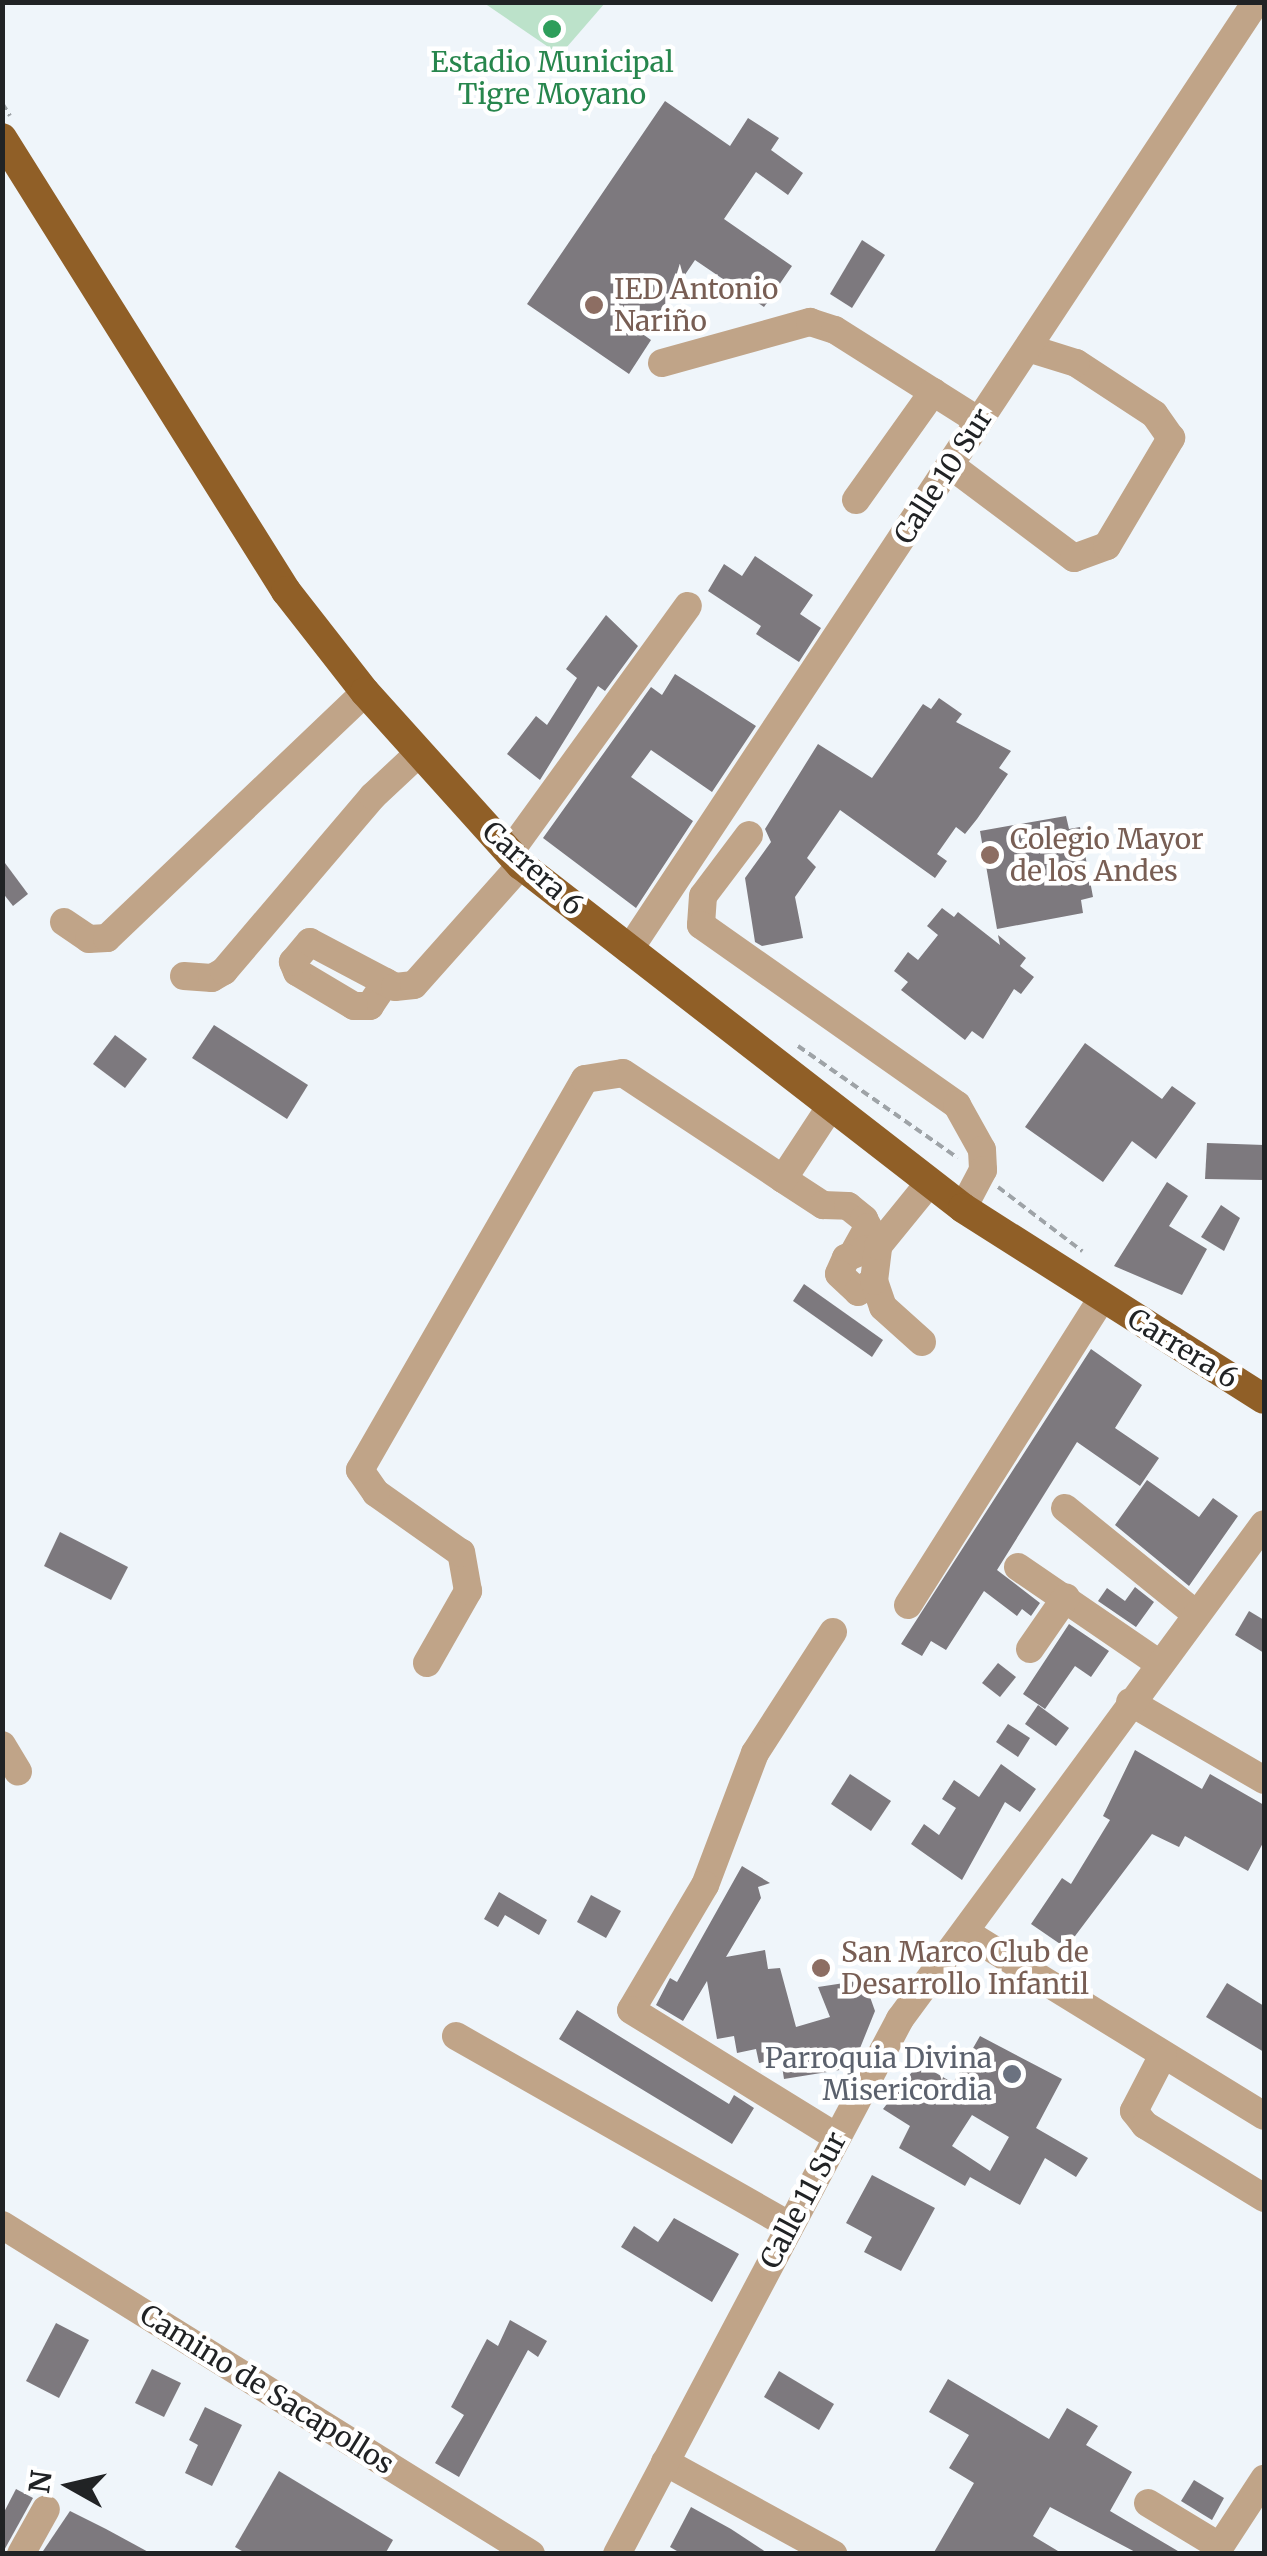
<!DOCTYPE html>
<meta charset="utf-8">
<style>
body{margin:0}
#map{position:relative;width:1267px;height:2556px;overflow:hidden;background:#eff5fa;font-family:Merriweather,serif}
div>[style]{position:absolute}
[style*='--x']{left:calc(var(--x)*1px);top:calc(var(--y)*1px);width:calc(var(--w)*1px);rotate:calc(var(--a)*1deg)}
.green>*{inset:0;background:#bce2ca}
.building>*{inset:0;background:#7d797e}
.path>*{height:4px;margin-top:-2px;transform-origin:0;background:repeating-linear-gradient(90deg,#9ea3a7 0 8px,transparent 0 13px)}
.minor>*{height:28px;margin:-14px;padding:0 14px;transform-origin:14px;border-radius:14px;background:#c0a488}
.major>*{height:30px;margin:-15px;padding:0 15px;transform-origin:15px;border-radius:15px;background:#905f27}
.dots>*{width:28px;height:28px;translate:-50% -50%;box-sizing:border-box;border:5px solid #fff;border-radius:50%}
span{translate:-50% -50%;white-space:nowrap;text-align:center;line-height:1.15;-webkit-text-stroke:9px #fff;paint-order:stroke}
.leisure-label{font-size:28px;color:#27864d}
.education-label{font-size:28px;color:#785e54}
.left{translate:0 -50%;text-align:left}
.street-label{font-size:28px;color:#212325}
.worship-label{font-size:28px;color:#5b616d}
.right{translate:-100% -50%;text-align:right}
.frame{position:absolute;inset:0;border:5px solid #212325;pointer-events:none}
.north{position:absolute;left:20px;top:2436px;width:100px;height:100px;-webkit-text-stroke:8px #fff;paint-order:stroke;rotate:278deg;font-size:28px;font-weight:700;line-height:40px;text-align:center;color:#212325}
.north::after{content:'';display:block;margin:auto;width:35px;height:45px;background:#212325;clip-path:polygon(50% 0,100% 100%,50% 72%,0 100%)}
</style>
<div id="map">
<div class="green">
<div style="clip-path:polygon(484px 3px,605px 3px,560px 55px)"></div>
</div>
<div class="building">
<div style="clip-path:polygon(665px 101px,730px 146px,748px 118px,779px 138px,771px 150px,803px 173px,788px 195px,756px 172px,724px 219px,792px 266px,764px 307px,695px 260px,644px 335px,651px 340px,629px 374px,527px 304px)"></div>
<div style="clip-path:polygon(862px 240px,885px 255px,852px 308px,830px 294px)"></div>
<div style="clip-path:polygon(755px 556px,813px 595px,800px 614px,821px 628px,799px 662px,756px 634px,761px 626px,708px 591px,724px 564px,742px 576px)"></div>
<div style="clip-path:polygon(606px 615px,638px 646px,605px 691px,598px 686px,540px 780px,507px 754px,536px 716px,547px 725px,577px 678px,566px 669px)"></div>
<div style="clip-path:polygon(675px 674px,756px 726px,712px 792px,651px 750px,631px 777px,693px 821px,636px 908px,543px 838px,651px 687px,662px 695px)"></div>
<div style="clip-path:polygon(939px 698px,962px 714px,956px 722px,1011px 751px,999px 768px,1008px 774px,977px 819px,965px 834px,956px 827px,937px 854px,947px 861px,935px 878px,840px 810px,807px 858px,816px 867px,795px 897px,803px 938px,762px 946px,755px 942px,745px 878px,771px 842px,765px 829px,818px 744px,872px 778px,923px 704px,931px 709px)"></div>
<div style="clip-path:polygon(1066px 816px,1069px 829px,1080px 827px,1093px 897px,1081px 900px,1083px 913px,997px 929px,980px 831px)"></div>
<div style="clip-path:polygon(2px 859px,28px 894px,13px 906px,2px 892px)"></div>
<div style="clip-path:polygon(942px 908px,954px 917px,958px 912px,1000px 945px,998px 935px,1026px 958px,1020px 966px,1034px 977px,1021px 994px,1014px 989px,983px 1039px,972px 1031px,965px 1040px,901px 990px,908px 982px,894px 971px,908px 952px,918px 960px,938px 935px,927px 926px)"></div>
<div style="clip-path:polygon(214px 1025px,308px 1085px,287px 1119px,192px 1058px)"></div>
<div style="clip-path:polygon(115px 1035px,147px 1059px,125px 1088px,93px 1064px)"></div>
<div style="clip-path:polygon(1085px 1043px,1162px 1099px,1172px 1086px,1196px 1103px,1156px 1159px,1132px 1141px,1103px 1182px,1025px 1127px)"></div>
<div style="clip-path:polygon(1207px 1143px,1264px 1145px,1264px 1180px,1205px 1179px)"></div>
<div style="clip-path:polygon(1167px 1182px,1188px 1196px,1169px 1226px,1207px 1249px,1182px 1295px,1114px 1266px)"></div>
<div style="clip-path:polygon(1221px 1205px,1240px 1218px,1224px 1251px,1201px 1237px)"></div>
<div style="clip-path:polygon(804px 1284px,883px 1340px,872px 1357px,793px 1301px)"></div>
<div style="clip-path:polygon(1091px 1349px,1142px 1385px,1115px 1428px,1159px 1458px,1140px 1486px,1077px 1442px,997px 1570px,1040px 1603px,1031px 1616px,1022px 1609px,1017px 1616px,984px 1591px,946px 1650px,931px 1641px,922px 1656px,901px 1644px)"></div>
<div style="clip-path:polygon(1147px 1480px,1199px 1517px,1213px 1498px,1238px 1516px,1189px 1586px,1115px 1525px)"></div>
<div style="clip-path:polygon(60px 1532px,128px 1567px,111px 1600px,44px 1566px)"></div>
<div style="clip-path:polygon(1135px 1587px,1154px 1602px,1136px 1627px,1098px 1601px,1107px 1588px,1125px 1601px)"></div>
<div style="clip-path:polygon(1249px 1611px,1264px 1620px,1264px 1653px,1235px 1635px)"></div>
<div style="clip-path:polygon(1069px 1624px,1109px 1651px,1091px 1677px,1075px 1666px,1045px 1709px,1023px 1694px)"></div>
<div style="clip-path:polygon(998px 1663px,1016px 1677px,1000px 1697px,982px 1683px)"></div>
<div style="clip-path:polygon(1038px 1705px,1069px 1728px,1056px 1746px,1025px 1724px)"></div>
<div style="clip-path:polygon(1008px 1724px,1030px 1738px,1018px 1757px,996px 1742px)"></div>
<div style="clip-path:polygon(1135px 1750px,1202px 1789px,1210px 1774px,1264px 1805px,1264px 1841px,1248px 1871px,1185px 1836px,1179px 1847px,1152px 1834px,1066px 1948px,1031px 1924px,1062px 1878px,1071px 1884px,1110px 1820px,1103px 1816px)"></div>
<div style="clip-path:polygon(1001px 1764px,1036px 1789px,1020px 1812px,1005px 1802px,962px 1880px,911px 1844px,924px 1824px,939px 1835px,956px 1808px,942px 1799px,954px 1780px,979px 1797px)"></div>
<div style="clip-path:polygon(850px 1774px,891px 1801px,871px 1831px,831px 1804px)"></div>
<div style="clip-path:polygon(742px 1866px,770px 1883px,758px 1887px,761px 1898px,726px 1957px,765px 1950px,768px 1969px,780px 1968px,796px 2027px,830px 2017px,818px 1987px,864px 1980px,875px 2011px,852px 2068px,784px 2079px,781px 2060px,759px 2063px,756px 2049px,737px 2053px,734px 2036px,717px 2039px,707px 1981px,683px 2021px,656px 2005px,670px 1978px,677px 1982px)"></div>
<div style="clip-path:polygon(499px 1892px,547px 1920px,539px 1935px,505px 1915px,498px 1927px,484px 1919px)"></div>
<div style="clip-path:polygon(591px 1895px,621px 1911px,606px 1938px,577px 1922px)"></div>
<div style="clip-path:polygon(1227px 1983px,1264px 2006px,1264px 2052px,1206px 2017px)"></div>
<div style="clip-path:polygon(577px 2010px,729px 2104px,734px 2095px,754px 2108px,732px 2144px,559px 2039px)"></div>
<div style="clip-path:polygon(evenodd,980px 2036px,1062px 2079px,1036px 2128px,1088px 2158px,1076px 2177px,1045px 2158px,1020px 2205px,970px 2177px,965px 2186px,899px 2148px,910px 2126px,883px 2109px,919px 2063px,953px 2083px,980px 2036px,972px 2115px,1009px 2137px,990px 2171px,952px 2146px,972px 2115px)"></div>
<div style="clip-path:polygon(872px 2175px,935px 2208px,901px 2271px,864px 2252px,872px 2237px,846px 2223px)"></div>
<div style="clip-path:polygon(674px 2218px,739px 2254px,712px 2302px,621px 2247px,634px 2226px,658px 2242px)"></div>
<div style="clip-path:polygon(510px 2320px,547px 2341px,538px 2357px,528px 2350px,459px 2477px,435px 2463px,464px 2415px,451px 2407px,487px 2339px,498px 2346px)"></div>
<div style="clip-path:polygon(56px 2323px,89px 2340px,59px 2398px,26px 2381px)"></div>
<div style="clip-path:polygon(152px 2369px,181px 2383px,164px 2417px,135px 2403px)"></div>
<div style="clip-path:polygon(779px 2371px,834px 2404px,819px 2430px,764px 2397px)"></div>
<div style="clip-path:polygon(948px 2379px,1049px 2439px,1067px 2408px,1098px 2426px,1086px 2445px,1132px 2472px,1110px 2511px,1183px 2554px,1139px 2554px,1050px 2507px,1033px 2536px,1063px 2554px,933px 2554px,974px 2483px,949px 2468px,969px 2435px,929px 2412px)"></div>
<div style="clip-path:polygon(205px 2407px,242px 2425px,212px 2486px,185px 2473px,198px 2445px,189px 2440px)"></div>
<div style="clip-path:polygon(279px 2471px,393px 2540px,385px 2554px,247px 2554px,235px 2547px)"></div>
<div style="clip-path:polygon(1194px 2480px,1224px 2498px,1212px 2520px,1181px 2501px)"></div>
<div style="clip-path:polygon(16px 2489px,33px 2498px,2px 2554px,2px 2516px)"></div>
<div style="clip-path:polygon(691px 2507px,731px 2529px,769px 2554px,682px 2554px,670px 2547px)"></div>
<div style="clip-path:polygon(70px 2511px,106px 2529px,152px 2554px,41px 2554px)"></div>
</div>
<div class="path">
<div style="--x:2;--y:103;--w:15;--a:58"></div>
<div style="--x:798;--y:1046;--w:195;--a:35"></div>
<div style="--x:998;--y:1187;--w:106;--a:37.3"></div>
</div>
<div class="minor">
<div style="--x:662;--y:363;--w:154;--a:-15.5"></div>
<div style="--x:810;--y:322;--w:26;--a:18"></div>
<div style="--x:835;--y:330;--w:170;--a:32.3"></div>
<div style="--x:950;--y:465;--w:155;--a:36.9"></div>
<div style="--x:1074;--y:558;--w:35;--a:-20"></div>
<div style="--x:1107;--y:546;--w:126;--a:-59.3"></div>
<div style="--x:1171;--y:438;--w:29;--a:-125"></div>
<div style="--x:1154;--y:414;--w:93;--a:-146.8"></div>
<div style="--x:1076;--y:363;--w:50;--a:-162.6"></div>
<div style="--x:856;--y:500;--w:133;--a:-54.5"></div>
<div style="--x:749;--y:835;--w:76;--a:127"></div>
<div style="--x:703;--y:896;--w:29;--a:94"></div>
<div style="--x:701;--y:925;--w:313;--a:35.1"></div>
<div style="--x:957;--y:1105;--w:51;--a:60.9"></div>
<div style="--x:982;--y:1150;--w:20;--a:87"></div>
<div style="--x:983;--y:1170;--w:43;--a:117.8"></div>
<div style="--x:509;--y:853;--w:305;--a:-54.1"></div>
<div style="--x:64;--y:922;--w:30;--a:34"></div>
<div style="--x:89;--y:939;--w:18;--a:-3"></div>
<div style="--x:107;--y:938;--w:356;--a:-43.6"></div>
<div style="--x:629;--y:950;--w:1137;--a:-56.52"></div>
<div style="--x:184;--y:976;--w:28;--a:4"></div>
<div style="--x:212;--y:978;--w:14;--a:-30"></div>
<div style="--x:224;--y:971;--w:230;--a:-49.6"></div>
<div style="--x:373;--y:796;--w:63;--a:-43.1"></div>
<div style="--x:386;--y:982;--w:29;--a:124"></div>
<div style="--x:370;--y:1006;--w:16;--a:180"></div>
<div style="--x:354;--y:1006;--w:66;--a:-149.2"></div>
<div style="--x:297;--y:972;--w:11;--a:-112"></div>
<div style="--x:293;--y:962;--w:26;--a:-50"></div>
<div style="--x:310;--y:942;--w:96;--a:27.9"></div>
<div style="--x:395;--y:987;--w:19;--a:-6"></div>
<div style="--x:414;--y:985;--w:161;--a:-48.3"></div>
<div style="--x:783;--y:1179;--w:48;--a:33"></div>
<div style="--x:823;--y:1205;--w:25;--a:2"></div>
<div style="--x:848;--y:1206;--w:21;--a:39"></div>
<div style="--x:864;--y:1219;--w:9;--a:63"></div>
<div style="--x:868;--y:1227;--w:31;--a:119"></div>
<div style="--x:867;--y:1249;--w:23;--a:157"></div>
<div style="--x:846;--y:1258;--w:17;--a:114"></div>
<div style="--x:839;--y:1274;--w:26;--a:43"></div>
<div style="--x:858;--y:1292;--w:19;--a:-35"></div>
<div style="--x:922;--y:1342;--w:52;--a:-138.1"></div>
<div style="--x:883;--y:1307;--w:28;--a:-109"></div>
<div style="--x:874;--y:1281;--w:35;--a:-83"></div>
<div style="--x:878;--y:1246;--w:82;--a:-50.9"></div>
<div style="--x:1065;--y:1508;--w:169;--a:39"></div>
<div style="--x:1018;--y:1567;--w:170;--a:34.4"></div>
<div style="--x:908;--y:1605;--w:363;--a:-57.7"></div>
<div style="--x:833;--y:1632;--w:144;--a:122.8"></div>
<div style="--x:755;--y:1753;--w:141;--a:110.7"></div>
<div style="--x:705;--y:1885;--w:145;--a:120.6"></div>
<div style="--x:631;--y:2010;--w:242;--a:31.7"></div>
<div style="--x:1030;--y:1649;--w:63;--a:-55.3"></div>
<div style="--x:427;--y:1663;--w:83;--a:-60.3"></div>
<div style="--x:468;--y:1591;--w:39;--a:-100"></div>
<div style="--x:461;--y:1553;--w:104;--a:-144.8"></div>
<div style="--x:376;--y:1493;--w:28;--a:-125"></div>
<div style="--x:360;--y:1470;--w:451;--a:-60.1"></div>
<div style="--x:585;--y:1079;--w:38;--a:-9"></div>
<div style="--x:623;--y:1073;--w:192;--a:33.5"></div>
<div style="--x:783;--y:1179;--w:87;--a:-56.7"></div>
<div style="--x:1130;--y:1702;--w:155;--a:30.2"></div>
<div style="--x:2;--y:1745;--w:31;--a:59"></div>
<div style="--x:965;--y:1932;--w:351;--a:31.6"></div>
<div style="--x:456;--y:2036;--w:383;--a:29.6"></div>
<div style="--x:1163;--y:2055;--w:63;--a:117.4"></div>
<div style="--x:1134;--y:2111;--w:18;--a:52"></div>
<div style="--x:1145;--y:2125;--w:140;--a:31.5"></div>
<div style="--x:2;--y:2225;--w:623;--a:31.88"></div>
<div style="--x:665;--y:2462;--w:192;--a:28.7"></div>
<div style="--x:1148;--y:2503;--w:83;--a:31.2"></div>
<div style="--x:21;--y:2554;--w:51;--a:-60.9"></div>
<div style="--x:617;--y:2554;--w:605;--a:-62.12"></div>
<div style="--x:900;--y:2019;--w:614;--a:-53.67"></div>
<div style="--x:1215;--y:2554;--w:90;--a:-56.8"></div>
</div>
<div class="major">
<div style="--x:2;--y:138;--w:535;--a:57.92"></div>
<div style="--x:286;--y:591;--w:128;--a:52"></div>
<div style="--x:365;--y:692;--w:233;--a:48"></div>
<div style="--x:521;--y:865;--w:559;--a:37.81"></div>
<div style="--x:963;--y:1208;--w:356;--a:32.4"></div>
</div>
<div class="dots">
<div style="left:552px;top:29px;background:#2e9e5b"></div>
<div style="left:594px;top:305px;background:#8d6e63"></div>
<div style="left:990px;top:855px;background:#8d6e63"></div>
<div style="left:821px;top:1968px;background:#8d6e63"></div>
<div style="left:1012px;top:2074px;background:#6b7280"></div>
</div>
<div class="leisure-label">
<span style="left:552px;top:78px">Estadio Municipal<br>Tigre Moyano</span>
</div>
<div class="education-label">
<span class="left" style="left:614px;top:305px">IED Antonio<br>Nariño</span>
<span class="left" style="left:1010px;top:855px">Colegio Mayor<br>de los Andes</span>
<span class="left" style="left:841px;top:1968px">San Marco Club de<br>Desarrollo Infantil</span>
</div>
<div class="street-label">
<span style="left:943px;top:476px;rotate:-57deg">Calle 10 Sur</span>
<span style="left:533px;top:868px;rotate:42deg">Carrera 6</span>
<span style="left:1183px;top:1348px;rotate:32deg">Carrera 6</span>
<span style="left:803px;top:2200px;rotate:-62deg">Calle 11 Sur</span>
<span style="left:267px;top:2389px;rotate:32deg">Camino de Sacapollos</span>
</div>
<div class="worship-label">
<span class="right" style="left:992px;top:2074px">Parroquia Divina<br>Misericordia</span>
</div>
<div class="frame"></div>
<div class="north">N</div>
</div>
